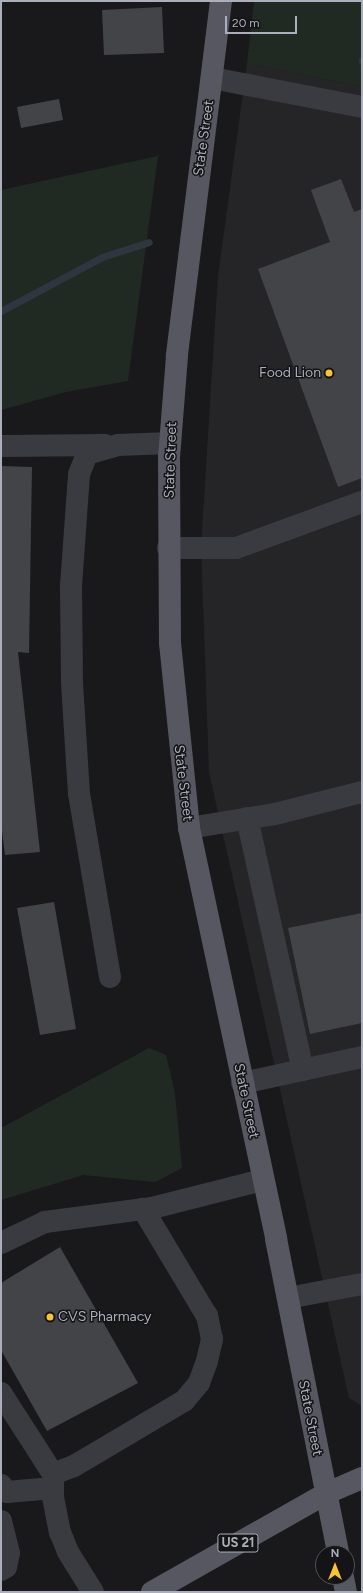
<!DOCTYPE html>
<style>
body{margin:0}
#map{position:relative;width:363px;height:1593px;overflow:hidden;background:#19191b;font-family:Figtree,sans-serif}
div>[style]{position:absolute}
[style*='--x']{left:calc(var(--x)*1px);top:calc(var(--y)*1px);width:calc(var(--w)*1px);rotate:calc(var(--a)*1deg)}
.built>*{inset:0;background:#252528}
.green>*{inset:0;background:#212a22}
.stream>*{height:7px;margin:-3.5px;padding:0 3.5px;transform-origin:3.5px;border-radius:3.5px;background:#2e3740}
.building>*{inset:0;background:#434448}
.minor>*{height:22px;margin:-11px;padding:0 11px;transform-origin:11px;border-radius:11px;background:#3a3a41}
.major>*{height:22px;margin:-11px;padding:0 11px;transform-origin:11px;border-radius:11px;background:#565760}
.dots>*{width:11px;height:11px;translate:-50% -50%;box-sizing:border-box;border:2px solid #141416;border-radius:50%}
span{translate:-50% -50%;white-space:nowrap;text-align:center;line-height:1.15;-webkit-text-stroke:3px #141416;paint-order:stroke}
.shield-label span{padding:1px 3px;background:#141416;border:1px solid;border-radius:3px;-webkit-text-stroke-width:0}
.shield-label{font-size:13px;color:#abafbb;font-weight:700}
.street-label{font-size:14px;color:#abafbb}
.poi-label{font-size:14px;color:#abafbb}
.right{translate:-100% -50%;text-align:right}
.left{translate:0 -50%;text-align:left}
.frame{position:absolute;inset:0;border:2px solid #abafbb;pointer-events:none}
.north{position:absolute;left:315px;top:1545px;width:40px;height:40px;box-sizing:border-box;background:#141416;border:1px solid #505258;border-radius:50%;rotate:0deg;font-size:11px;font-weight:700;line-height:16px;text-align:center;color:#abafbb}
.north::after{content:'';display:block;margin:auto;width:14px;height:18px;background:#f8c335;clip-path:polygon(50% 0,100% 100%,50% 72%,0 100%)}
.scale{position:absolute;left:225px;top:16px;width:72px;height:18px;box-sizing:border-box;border:2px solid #abafbb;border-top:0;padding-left:5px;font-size:12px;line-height:14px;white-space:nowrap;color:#abafbb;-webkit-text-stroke:3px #141416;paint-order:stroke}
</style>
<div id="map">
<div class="built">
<div style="clip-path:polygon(247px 63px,362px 87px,362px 1406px,349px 1398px,209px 772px,201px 547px,218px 276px)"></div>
</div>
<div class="green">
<div style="clip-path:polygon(254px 1px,362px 1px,362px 87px,247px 63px)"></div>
<div style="clip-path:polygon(158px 156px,128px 381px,66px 392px,1px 410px,1px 190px)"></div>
<div style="clip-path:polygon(149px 1048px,166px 1055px,175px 1093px,182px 1168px,155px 1182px,83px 1175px,1px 1200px,1px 1128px)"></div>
</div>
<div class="stream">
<div style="--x:362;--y:61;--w:1;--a:-90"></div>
<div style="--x:1;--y:311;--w:115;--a:-28.1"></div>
<div style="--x:102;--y:257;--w:49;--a:-17.7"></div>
</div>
<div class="building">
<div style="clip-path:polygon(162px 7px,164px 53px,104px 55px,102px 10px)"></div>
<div style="clip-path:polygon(59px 99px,63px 120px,21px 128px,17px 107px)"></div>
<div style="clip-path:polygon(341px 179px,354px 212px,362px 209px,362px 478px,338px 487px,258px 269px,330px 242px,311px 190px)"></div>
<div style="clip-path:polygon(1px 466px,32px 467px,29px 653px,18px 652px,40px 852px,5px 855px,1px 823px)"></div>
<div style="clip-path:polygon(54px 902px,76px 1029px,40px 1035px,17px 908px)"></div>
<div style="clip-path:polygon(362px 913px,362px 1023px,310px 1034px,288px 928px)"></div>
<div style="clip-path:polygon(60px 1247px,138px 1383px,47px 1431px,1px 1350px,1px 1283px)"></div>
</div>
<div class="minor">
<div style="--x:212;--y:78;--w:153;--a:10.9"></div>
<div style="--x:1;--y:446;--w:104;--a:-0.6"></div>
<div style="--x:168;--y:548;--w:68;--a:0"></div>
<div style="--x:236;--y:548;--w:134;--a:-20.1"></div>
<div style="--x:247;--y:818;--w:258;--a:77.5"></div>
<div style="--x:189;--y:828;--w:87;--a:-9.2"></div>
<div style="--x:275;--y:814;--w:90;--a:-14.2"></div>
<div style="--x:110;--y:977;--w:186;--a:-99.6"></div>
<div style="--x:79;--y:794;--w:112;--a:-93.6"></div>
<div style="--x:72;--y:682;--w:96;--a:-90.6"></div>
<div style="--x:71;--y:586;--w:112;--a:-85.9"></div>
<div style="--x:79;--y:474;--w:22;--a:-68"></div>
<div style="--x:87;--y:454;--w:32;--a:-16"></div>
<div style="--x:118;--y:445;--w:52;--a:-2.2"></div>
<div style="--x:242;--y:1083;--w:123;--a:-12.2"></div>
<div style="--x:1;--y:1243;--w:49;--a:-25.5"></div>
<div style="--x:45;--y:1222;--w:108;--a:-7.5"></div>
<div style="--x:152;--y:1208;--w:114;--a:-14.2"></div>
<div style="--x:288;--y:1298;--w:75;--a:-10.7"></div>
<div style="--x:1;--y:1393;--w:96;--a:57.3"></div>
<div style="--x:53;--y:1474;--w:23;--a:90"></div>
<div style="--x:53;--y:1497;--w:36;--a:79"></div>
<div style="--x:60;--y:1532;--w:22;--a:68"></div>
<div style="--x:68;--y:1552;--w:47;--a:58"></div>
<div style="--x:53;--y:1474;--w:22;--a:-21"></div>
<div style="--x:74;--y:1466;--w:128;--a:-30.6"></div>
<div style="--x:184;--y:1401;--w:23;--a:-50"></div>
<div style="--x:199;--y:1383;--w:23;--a:-70"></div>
<div style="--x:207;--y:1361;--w:23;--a:-77"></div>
<div style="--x:212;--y:1339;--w:24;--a:-102"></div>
<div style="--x:207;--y:1316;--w:125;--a:-120.9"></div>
<div style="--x:1;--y:1485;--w:9;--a:49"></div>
<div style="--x:7;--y:1492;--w:46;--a:-5"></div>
<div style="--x:1;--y:1521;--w:33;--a:76"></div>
<div style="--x:9;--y:1553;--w:14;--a:102"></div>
<div style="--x:6;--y:1567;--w:6;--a:149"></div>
</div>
<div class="major">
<div style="--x:221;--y:1;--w:358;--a:97.1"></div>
<div style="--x:177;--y:356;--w:101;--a:94.5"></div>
<div style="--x:169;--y:457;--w:186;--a:89.7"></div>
<div style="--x:170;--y:643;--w:186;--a:84.1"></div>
<div style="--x:189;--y:828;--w:420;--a:78"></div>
<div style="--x:276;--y:1239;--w:320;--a:78.8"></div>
<div style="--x:343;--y:1577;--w:15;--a:79"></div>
<div style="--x:152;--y:1592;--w:199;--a:-29.5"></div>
<div style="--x:325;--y:1494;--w:40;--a:-23.4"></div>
</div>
<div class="dots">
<div style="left:329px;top:373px;background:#f8c335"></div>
<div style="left:50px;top:1317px;background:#f8c335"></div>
</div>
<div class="shield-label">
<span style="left:238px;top:1543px">US 21</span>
</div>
<div class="street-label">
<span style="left:204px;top:138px;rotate:-82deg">State Street</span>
<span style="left:171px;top:460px;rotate:-88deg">State Street</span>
<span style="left:183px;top:783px;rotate:83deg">State Street</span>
<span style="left:246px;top:1101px;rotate:78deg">State Street</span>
<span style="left:310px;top:1418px;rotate:79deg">State Street</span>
</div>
<div class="poi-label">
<span class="right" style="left:321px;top:373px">Food Lion</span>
<span class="left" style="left:58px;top:1317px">CVS Pharmacy</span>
</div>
<div class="frame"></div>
<div class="north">N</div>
<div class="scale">20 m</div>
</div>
